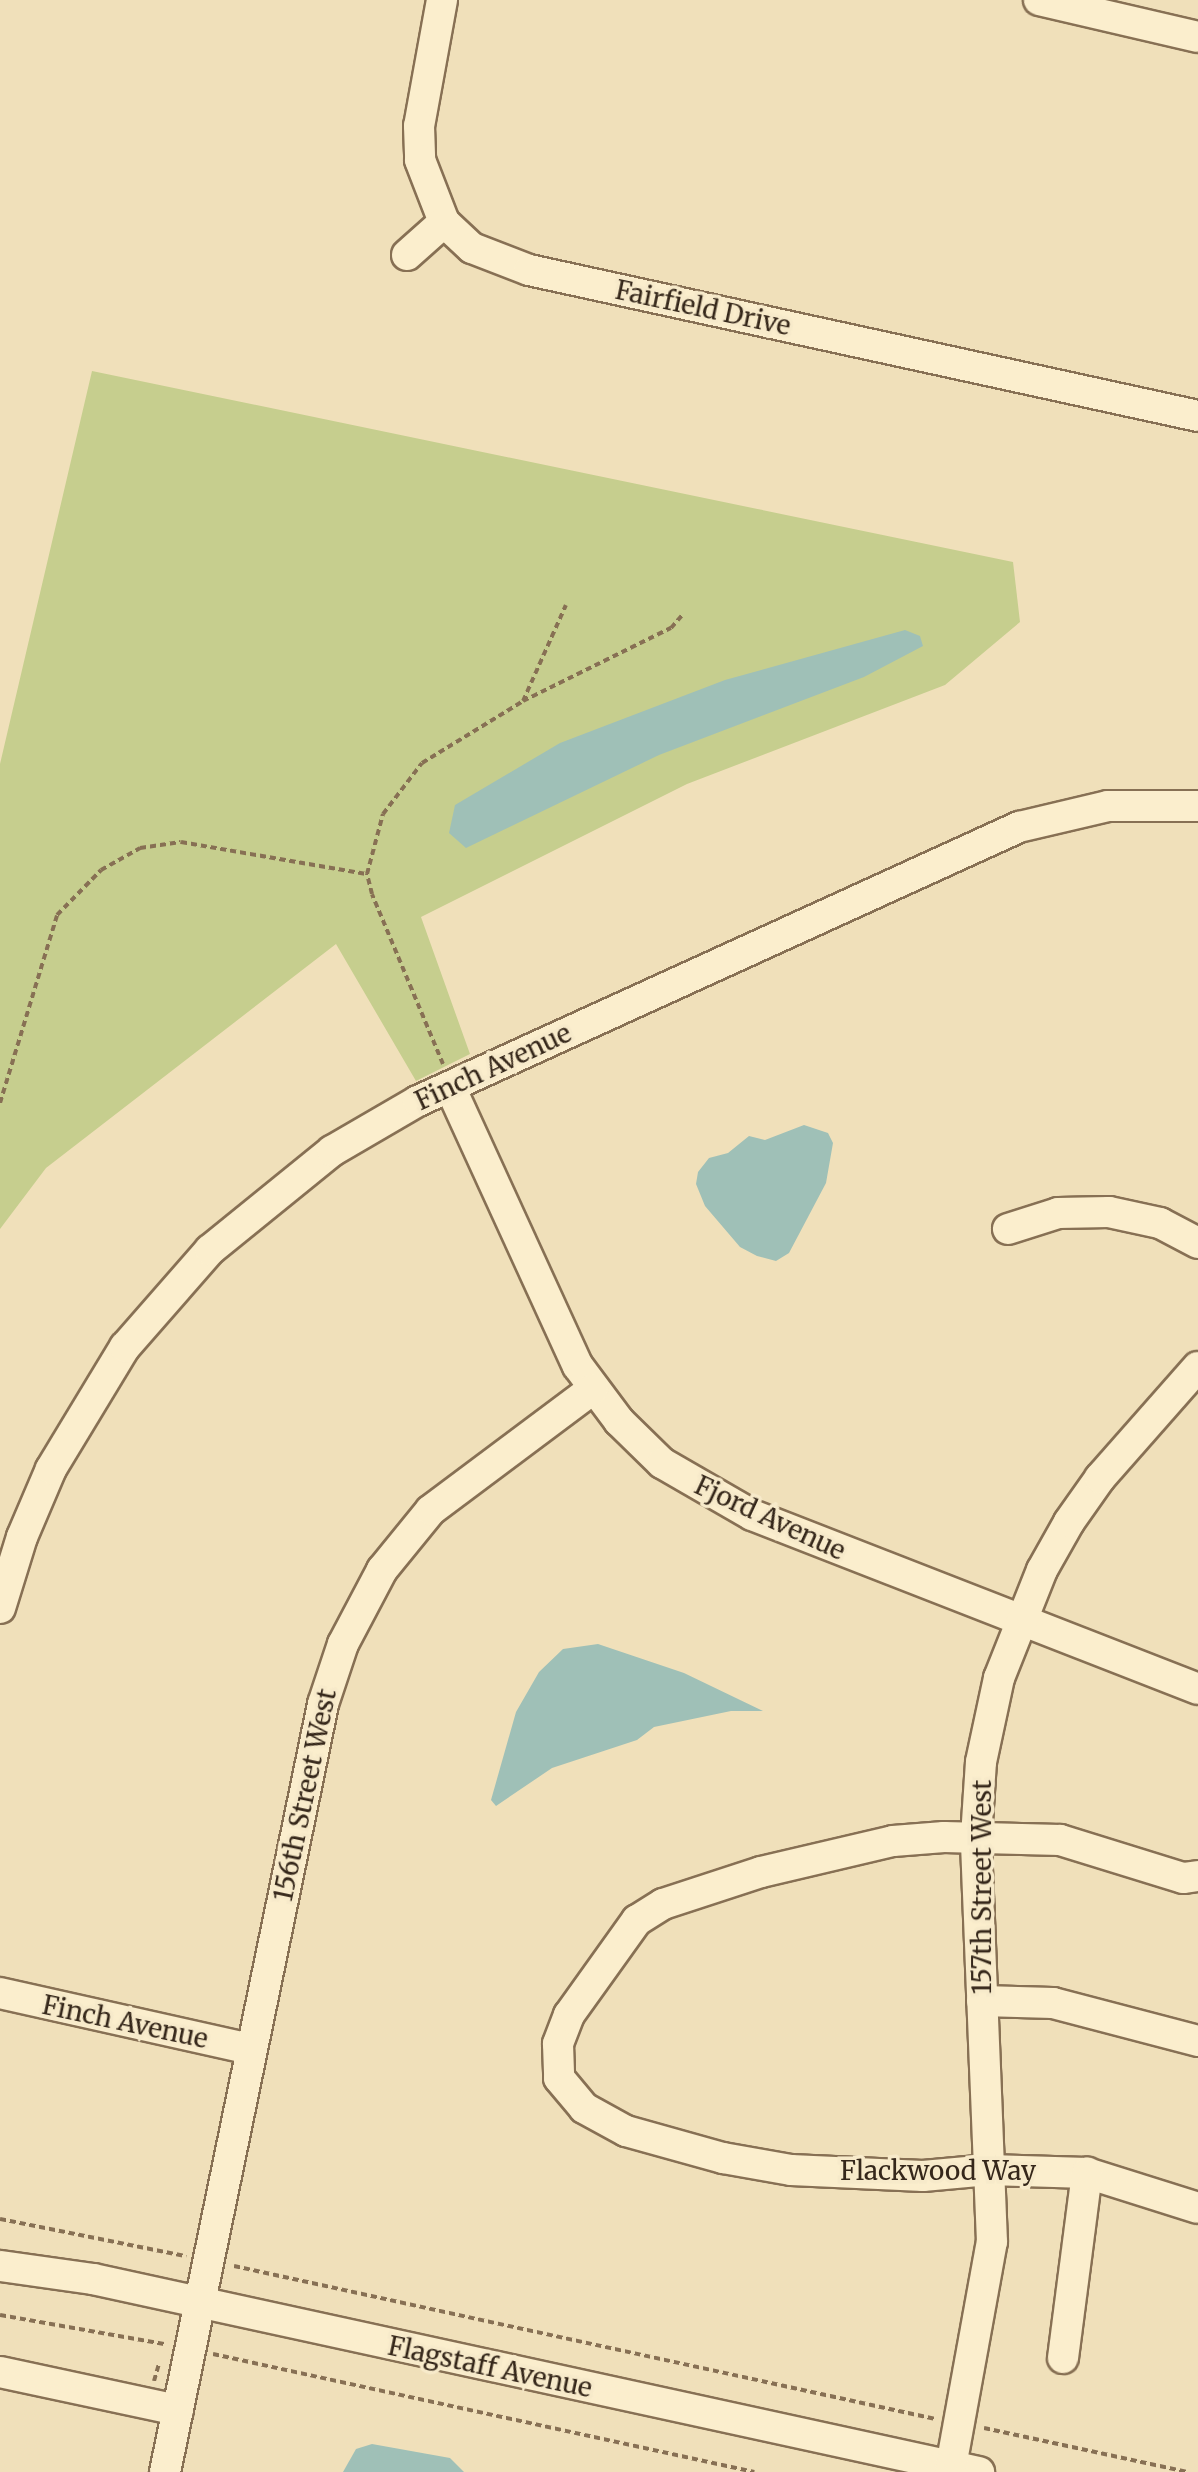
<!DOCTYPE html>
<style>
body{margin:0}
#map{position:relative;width:1198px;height:2472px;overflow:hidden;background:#f0e0ba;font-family:Merriweather,serif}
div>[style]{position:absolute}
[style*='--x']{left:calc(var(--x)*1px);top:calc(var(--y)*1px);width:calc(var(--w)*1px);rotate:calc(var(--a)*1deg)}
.green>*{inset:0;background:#c6ce8e}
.water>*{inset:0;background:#9fc0b7}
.path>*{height:4px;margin-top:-2px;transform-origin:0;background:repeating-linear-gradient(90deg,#877054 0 6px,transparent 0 10px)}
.roads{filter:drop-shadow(2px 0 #877054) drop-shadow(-2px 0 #877054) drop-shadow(0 2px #877054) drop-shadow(0 -2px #877054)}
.minor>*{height:30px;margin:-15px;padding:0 15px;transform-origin:15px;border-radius:15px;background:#fbeecd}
span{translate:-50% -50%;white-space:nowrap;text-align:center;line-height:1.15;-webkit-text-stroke:7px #f7eaca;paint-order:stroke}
.street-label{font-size:26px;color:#35271a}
</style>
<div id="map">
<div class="green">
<div style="clip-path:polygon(92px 371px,1013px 562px,1020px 622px,945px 685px,687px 784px,421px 917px,470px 1054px,416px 1081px,336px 944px,46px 1168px,0 1229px,0 764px)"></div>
</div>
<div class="water">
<div style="clip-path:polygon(905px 630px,920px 636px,923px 646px,864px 677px,659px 755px,466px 848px,449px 833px,455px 805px,560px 743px,725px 680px)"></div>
<div style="clip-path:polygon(804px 1125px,828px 1133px,833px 1143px,826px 1183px,789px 1253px,776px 1261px,757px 1256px,740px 1247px,705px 1206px,696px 1184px,698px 1172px,709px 1158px,728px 1153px,749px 1136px,765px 1140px)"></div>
<div style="clip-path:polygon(598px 1644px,684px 1673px,763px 1711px,731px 1711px,654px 1727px,637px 1740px,552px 1768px,496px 1806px,491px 1800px,516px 1712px,539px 1672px,563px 1649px)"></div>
<div style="clip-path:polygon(372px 2444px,450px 2458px,464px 2472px,343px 2472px,356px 2449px)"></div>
</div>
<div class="path">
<div style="--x:523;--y:701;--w:105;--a:-65.9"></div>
<div style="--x:443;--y:1064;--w:184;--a:-112.7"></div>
<div style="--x:372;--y:894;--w:21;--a:-104"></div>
<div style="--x:367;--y:874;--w:62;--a:-75.1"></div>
<div style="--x:383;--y:814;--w:64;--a:-52.6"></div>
<div style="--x:422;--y:763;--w:119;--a:-31.5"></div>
<div style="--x:523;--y:701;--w:165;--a:-26.3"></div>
<div style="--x:671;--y:628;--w:18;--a:-49"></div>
<div style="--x:0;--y:1103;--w:196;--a:-73.1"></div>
<div style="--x:57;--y:915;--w:63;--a:-45.6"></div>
<div style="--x:101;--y:870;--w:45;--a:-29.4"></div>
<div style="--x:140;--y:848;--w:41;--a:-8.3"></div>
<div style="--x:181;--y:842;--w:188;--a:9.8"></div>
<div style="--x:0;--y:2219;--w:190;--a:11.3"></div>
<div style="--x:234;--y:2266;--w:718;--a:12.3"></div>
<div style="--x:0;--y:2315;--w:168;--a:10"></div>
<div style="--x:213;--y:2354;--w:554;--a:12.3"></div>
<div style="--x:154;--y:2381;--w:19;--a:-74"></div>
<div style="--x:984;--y:2428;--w:208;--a:12.2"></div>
</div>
<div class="roads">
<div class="minor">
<div style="--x:442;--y:0;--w:128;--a:100.3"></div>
<div style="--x:419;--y:126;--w:34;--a:88"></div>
<div style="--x:420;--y:160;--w:66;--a:68.8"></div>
<div style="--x:444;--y:222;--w:38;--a:43"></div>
<div style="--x:472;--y:248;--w:61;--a:21.1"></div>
<div style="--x:529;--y:270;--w:685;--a:12.31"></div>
<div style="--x:1039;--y:0;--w:163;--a:13.1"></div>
<div style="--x:407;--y:255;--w:50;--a:-41.7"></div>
<div style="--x:450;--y:1087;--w:307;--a:65.4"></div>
<div style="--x:578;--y:1366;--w:69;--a:53.3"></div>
<div style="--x:619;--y:1421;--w:60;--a:44.3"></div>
<div style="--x:662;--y:1463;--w:104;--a:30"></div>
<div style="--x:752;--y:1515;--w:479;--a:21.3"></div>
<div style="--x:1008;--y:1229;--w:52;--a:-17.7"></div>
<div style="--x:1058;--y:1213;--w:51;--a:-1.1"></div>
<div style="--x:1109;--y:1212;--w:52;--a:12.2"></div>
<div style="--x:1160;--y:1223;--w:43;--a:27.8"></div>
<div style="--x:0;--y:1608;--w:74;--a:-72.8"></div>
<div style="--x:22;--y:1537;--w:74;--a:-66.9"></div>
<div style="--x:51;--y:1469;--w:143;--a:-58.8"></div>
<div style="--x:125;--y:1347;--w:129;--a:-48.8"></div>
<div style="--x:210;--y:1250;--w:157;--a:-39.1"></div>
<div style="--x:332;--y:1151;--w:99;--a:-30.2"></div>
<div style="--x:418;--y:1101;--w:661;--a:-24.51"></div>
<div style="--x:1019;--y:827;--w:91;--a:-13.3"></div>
<div style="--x:1108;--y:806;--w:90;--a:0"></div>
<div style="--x:1198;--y:1876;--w:15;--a:172"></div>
<div style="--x:1183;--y:1878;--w:129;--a:-162.8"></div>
<div style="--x:1060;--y:1840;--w:116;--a:-178.5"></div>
<div style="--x:944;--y:1837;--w:51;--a:175.5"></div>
<div style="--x:893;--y:1841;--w:136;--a:166.8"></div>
<div style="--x:761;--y:1872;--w:103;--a:161.9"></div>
<div style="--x:663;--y:1904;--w:31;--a:148"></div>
<div style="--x:637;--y:1920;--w:117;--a:125.6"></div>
<div style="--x:569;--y:2015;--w:31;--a:111"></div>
<div style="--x:558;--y:2044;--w:34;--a:88"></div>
<div style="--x:559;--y:2078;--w:39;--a:50"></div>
<div style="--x:584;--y:2108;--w:48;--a:28.7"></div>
<div style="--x:626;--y:2131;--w:101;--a:15.6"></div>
<div style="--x:723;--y:2158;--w:69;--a:10"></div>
<div style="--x:791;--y:2170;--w:132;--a:2.6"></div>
<div style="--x:923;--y:2176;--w:66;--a:-5.2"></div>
<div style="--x:989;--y:2170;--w:98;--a:1.8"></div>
<div style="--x:1087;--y:2173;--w:116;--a:17.5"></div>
<div style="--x:0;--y:1993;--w:257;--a:12.6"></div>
<div style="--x:982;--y:2001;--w:71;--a:1.6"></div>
<div style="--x:1053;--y:2003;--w:150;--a:14.7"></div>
<div style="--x:0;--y:2266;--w:94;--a:8"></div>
<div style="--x:93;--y:2279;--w:907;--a:12.29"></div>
<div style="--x:1063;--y:2358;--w:187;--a:-82.6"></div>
<div style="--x:0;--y:2372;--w:182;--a:12.1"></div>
<div style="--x:165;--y:2472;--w:784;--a:-78.37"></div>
<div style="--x:323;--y:1704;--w:63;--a:-71.6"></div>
<div style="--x:343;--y:1644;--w:84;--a:-62.2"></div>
<div style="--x:382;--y:1570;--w:77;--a:-50.8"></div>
<div style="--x:431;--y:1510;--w:202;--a:-36.8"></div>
<div style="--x:950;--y:2472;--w:234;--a:-79.7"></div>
<div style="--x:992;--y:2242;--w:405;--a:-92.3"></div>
<div style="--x:976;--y:1837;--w:75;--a:-86.2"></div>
<div style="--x:981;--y:1762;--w:86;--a:-77.9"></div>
<div style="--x:999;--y:1678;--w:116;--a:-68.3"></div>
<div style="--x:1042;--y:1570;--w:55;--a:-60.6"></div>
<div style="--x:1069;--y:1522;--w:54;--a:-54.8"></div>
<div style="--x:1100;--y:1478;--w:148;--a:-48.6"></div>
</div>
</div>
<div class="street-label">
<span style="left:703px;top:308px;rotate:12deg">Fairfield Drive</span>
<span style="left:493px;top:1067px;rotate:-25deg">Finch Avenue</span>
<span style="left:770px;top:1518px;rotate:25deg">Fjord Avenue</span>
<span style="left:305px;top:1795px;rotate:-78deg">156th Street West</span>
<span style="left:982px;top:1887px;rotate:-90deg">157th Street West</span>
<span style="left:125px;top:2022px;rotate:12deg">Finch Avenue</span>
<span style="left:938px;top:2171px">Flackwood Way</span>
<span style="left:490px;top:2367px;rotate:12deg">Flagstaff Avenue</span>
</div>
</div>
